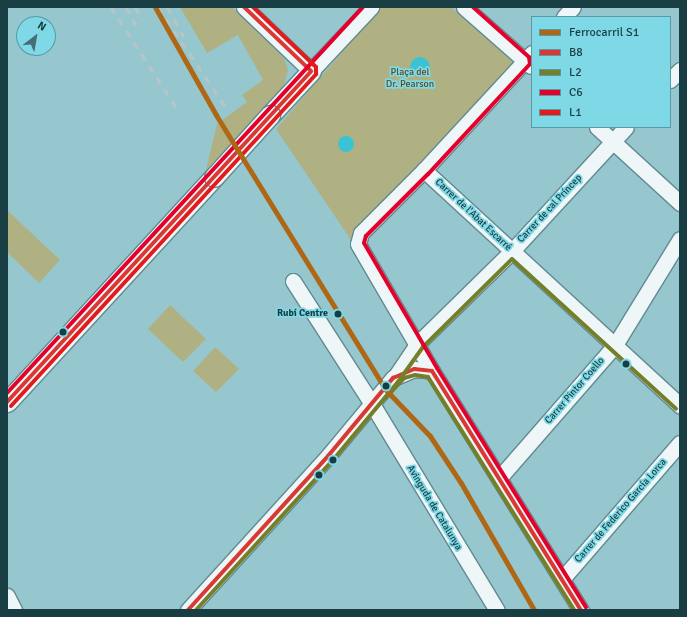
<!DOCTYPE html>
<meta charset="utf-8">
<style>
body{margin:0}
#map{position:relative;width:687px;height:617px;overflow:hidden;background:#96c6ce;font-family:Signika,sans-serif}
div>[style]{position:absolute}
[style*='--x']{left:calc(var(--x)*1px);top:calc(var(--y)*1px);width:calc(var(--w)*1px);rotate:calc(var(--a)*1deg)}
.green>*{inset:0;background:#afb182}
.water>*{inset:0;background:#3cc3d3}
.round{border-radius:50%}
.roads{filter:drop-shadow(1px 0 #618b91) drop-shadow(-1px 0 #618b91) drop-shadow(0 1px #618b91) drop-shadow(0 -1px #618b91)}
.minor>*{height:15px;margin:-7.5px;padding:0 7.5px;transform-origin:7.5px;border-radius:7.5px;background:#eff6f8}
.tertiary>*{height:19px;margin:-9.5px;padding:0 9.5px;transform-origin:9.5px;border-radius:9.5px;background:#eff6f8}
.rail>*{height:3px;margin-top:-1.5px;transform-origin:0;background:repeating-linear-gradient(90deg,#b7c5c7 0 7px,transparent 0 14px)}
.bridges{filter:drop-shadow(1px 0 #618b91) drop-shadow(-1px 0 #618b91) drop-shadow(0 1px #618b91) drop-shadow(0 -1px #618b91)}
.tertiary-bridge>*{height:19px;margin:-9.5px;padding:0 9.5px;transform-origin:9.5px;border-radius:9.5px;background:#eff6f8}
.bus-1>*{height:4px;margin:-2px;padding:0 2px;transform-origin:2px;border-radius:2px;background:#da3832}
.bus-2>*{height:4px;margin:-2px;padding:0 2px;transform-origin:2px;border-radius:2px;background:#747f29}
.bus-3>*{height:4px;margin:-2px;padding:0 2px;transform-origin:2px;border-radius:2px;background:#e4002b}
.bus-4>*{height:4px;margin:-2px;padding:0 2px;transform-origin:2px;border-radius:2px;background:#e31b1d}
.rail-1>*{height:5px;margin:-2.5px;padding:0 2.5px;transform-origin:2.5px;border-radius:2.5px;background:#ae6714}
.dots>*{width:11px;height:11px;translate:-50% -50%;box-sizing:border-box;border:2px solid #7fd8e5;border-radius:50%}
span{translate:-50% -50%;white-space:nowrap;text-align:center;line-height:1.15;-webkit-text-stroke:3.5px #7fd8e5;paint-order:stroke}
.park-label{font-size:10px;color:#5d4c23}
.street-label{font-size:10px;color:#183e43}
.stop-label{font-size:10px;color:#183e43;font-weight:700}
.right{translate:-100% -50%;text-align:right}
.frame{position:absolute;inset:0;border:8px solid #183e43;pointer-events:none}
.legend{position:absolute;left:531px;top:16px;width:140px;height:112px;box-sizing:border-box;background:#7fd8e5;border:1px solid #569aa4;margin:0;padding:5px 7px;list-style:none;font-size:12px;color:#183e43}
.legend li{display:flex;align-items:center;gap:8px;height:20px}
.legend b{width:20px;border:1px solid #569aa4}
.north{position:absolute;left:16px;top:16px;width:40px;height:40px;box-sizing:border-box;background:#7fd8e5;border:1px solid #569aa4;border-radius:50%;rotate:31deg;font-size:11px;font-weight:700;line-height:16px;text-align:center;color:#183e43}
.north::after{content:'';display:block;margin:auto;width:14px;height:18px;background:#446e74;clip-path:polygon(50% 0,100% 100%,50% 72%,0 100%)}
</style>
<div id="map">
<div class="green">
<div style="clip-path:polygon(180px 7px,232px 7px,284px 58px,288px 70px,283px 90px,206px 170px,217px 124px,247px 102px,242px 95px,263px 80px,238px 35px,207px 53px)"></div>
<div style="clip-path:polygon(381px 7px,451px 7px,514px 63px,351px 240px,276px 129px)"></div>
<div style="clip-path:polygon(7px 210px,60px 260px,39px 283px,7px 252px)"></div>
<div style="clip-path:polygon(170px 305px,206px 339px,183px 362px,148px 329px)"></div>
<div style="clip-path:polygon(215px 347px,239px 369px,216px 392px,193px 371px)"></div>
</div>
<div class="water">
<div class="round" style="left:410px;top:57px;width:20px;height:20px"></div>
<div class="round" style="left:338px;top:136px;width:16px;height:16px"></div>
</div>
<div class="roads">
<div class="minor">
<div style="--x:244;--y:7;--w:93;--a:43.7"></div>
<div style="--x:311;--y:71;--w:88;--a:-46.8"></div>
<div style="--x:464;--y:7;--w:89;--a:41.4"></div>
<div style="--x:564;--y:17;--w:13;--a:-48"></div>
<div style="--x:532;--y:53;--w:159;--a:132.7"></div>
<div style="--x:424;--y:170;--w:89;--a:135"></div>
<div style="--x:361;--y:233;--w:11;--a:105"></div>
<div style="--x:358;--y:244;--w:147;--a:59.8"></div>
<div style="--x:432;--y:371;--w:282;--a:58.1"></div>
<div style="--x:670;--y:80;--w:14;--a:-45"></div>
<div style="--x:597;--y:127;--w:113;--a:42.5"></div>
<div style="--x:424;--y:170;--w:348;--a:42.6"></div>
<div style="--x:293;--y:281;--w:146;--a:57.3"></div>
<div style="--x:372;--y:404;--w:241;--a:58.8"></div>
<div style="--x:395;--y:377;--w:41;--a:-55.9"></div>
<div style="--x:418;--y:343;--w:132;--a:-44.4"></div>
<div style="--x:512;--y:251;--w:168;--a:-47.4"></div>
<div style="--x:500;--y:477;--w:175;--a:-48.9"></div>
<div style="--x:615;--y:345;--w:124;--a:-58.5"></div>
<div style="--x:562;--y:579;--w:180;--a:-49.1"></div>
<div style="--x:7;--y:596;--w:16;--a:63"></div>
<div style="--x:188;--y:610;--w:208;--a:-47.7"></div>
<div style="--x:328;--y:456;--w:102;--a:-50.2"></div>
<div style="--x:393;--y:378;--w:23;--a:-23"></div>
<div style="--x:414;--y:369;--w:18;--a:6"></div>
</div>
<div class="tertiary">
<div style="--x:270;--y:115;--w:60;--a:-47"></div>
<div style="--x:7;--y:402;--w:306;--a:-47.4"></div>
</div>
</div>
<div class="rail">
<div style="--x:111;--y:7;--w:123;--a:57"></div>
<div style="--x:126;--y:7;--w:21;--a:61"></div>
<div style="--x:135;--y:7;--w:15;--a:58"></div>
<div style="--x:158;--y:7;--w:121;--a:55.8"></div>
<div style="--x:167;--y:7;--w:34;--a:60"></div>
</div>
<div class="bridges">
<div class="tertiary-bridge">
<div style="--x:214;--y:177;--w:84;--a:-47.9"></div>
</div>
</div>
<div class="bus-1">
<div style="--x:432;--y:371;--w:282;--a:58.1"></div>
<div style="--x:7;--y:402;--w:449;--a:-47.4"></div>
<div style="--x:311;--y:71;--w:93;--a:-136.3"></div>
<div style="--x:188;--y:610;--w:208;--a:-47.7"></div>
<div style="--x:328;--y:456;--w:102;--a:-50.2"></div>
<div style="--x:393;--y:378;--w:23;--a:-23"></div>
<div style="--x:414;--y:369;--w:18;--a:6"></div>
</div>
<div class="bus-2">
<div style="--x:385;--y:398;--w:28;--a:-46"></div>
<div style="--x:404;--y:378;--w:11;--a:-15"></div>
<div style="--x:415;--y:375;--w:13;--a:9"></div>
<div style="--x:428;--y:377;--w:275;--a:57.9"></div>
<div style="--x:196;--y:610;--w:203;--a:-47.6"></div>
<div style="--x:333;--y:460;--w:102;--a:-50.2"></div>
<div style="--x:398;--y:382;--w:43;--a:-54.5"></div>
<div style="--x:423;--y:347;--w:125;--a:-44.7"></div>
<div style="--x:512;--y:259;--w:222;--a:42.4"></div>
</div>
<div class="bus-3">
<div style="--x:473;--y:7;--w:75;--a:41.8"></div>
<div style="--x:529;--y:57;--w:7;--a:82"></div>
<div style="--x:530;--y:64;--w:150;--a:132.8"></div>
<div style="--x:428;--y:174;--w:88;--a:135"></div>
<div style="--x:366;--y:236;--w:7;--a:106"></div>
<div style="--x:364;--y:243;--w:145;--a:59.7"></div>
<div style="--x:437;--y:368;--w:282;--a:58.1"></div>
<div style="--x:7;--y:393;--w:525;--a:-47.32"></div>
</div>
<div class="bus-4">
<div style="--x:11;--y:406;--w:451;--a:-47.4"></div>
<div style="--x:316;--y:74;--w:7;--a:-90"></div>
<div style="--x:316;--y:67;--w:87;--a:-136.4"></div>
</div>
<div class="rail-1">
<div style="--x:155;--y:7;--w:124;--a:60.5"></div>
<div style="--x:216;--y:115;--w:322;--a:58.3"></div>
<div style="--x:385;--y:389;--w:65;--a:46.2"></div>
<div style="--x:430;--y:436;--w:56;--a:56.6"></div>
<div style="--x:461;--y:483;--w:146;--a:60.1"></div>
</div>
<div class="dots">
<div style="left:338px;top:314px;background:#183e43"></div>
<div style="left:63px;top:332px;background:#183e43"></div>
<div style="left:626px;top:364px;background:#183e43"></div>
<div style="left:386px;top:386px;background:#183e43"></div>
<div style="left:333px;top:460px;background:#183e43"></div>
<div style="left:319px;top:475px;background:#183e43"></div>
</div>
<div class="park-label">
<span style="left:410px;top:78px">Plaça del<br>Dr. Pearson</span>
</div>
<div class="street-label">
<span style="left:550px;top:209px;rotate:-47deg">Carrer de cal Príncep</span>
<span style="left:473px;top:215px;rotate:43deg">Carrer de l'Abat Escarré</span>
<span style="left:575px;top:391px;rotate:-49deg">Carrer Pintor Coello</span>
<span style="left:434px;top:508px;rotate:59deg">Avinguda de Catalunya</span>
<span style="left:621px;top:511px;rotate:-49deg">Carrer de Federico García Lorca</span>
</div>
<div class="stop-label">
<span class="right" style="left:328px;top:314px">Rubí Centre</span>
</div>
<div class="frame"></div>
<ul class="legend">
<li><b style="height:5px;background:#ae6714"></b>Ferrocarril S1</li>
<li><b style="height:5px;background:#da3832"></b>B8</li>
<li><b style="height:5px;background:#747f29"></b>L2</li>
<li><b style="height:5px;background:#e4002b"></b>C6</li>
<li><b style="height:5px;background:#e31b1d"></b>L1</li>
</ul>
<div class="north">N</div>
</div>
